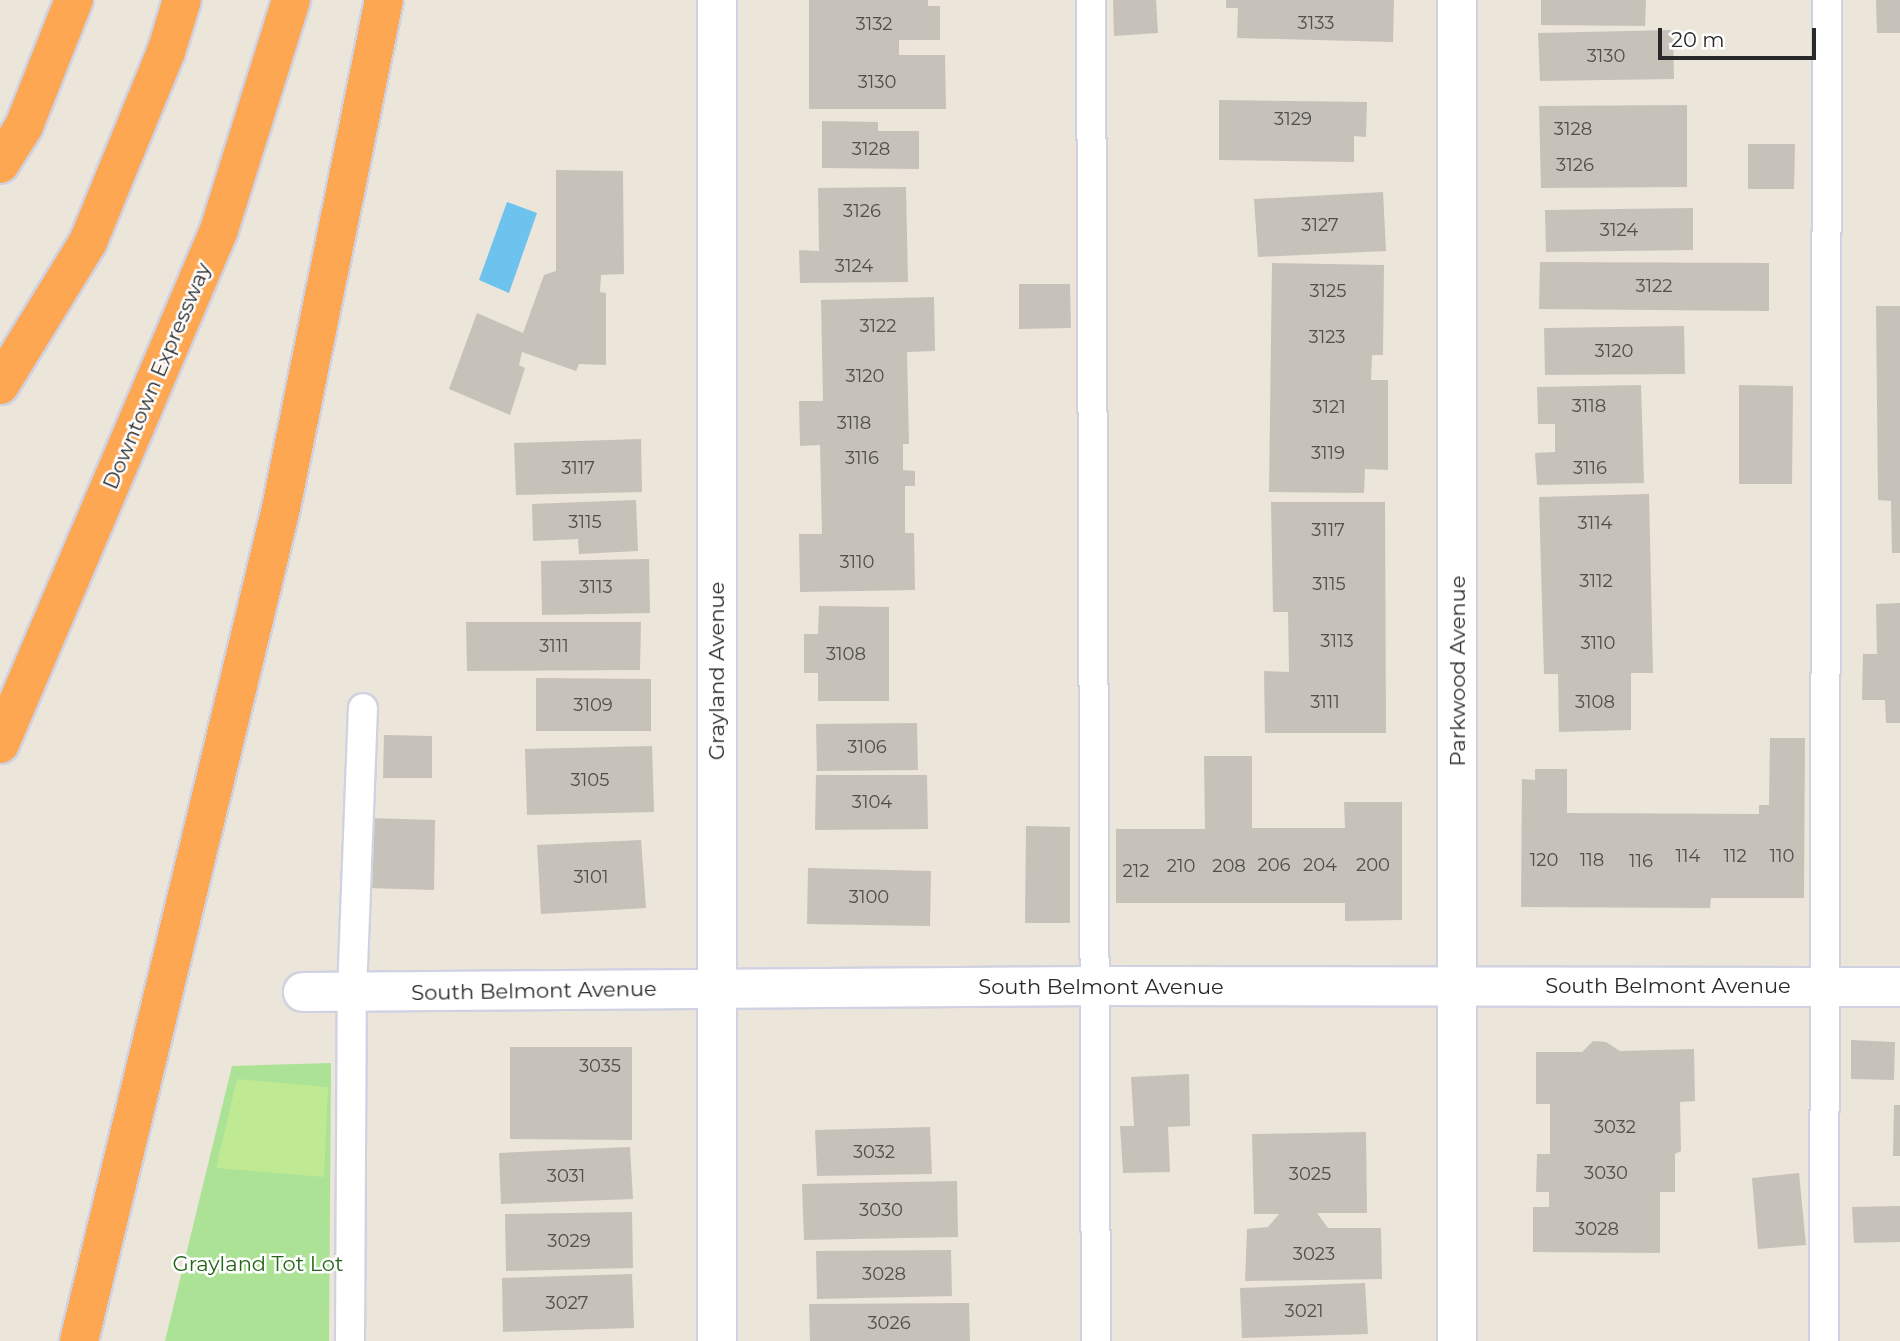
<!DOCTYPE html>
<style>
body{margin:0}
#map{position:relative;width:1900px;height:1341px;overflow:hidden;background:#ebe5da;font-family:Montserrat,sans-serif}
div>[style]{position:absolute}
[style*='--x']{left:calc(var(--x)*1px);top:calc(var(--y)*1px);width:calc(var(--w)*1px);rotate:calc(var(--a)*1deg)}
.green>*{inset:0;background:#abe296}
.pitch>*{inset:0;background:#bfe992}
.water>*{inset:0;background:#6dc3ed}
.building>*{inset:0;background:#c6c2ba}
.roads{filter:drop-shadow(2px 0 #d0d2e2) drop-shadow(-2px 0 #d0d2e2) drop-shadow(0 2px #d0d2e2) drop-shadow(0 -2px #d0d2e2)}
.service>*{height:28px;margin:-14px;padding:0 14px;transform-origin:14px;border-radius:14px;background:#fff}
.minor>*{height:38px;margin:-19px;padding:0 19px;transform-origin:19px;border-radius:19px;background:#fff}
.motorway>*{height:38px;margin:-19px;padding:0 19px;transform-origin:19px;border-radius:19px;background:#fda753}
span{translate:-50% -50%;white-space:nowrap;text-align:center;line-height:1.15;-webkit-text-stroke:5px #fff;paint-order:stroke}
.number-label{font-size:18px;color:#504f4d}
.number-label span{-webkit-text-stroke-width:0}
.street-label{font-size:21px;color:#292929}
.park-label{font-size:21px;color:#25651a}
.scale{position:absolute;left:1658px;top:28px;width:158px;height:32px;box-sizing:border-box;border:4px solid #292929;border-top:0;padding-left:9px;font-size:21px;line-height:24px;white-space:nowrap;color:#292929;-webkit-text-stroke:5px #fff;paint-order:stroke}
</style>
<div id="map">
<div class="green">
<div style="clip-path:polygon(331px 1063px,329px 1341px,165px 1341px,232px 1066px)"></div>
</div>
<div class="pitch">
<div style="clip-path:polygon(237px 1079px,328px 1087px,324px 1177px,216px 1168px)"></div>
</div>
<div class="water">
<div style="clip-path:polygon(507px 202px,537px 213px,509px 293px,479px 280px)"></div>
</div>
<div class="building">
<div style="clip-path:polygon(809px 0,928px 0,928px 6px,940px 6px,940px 40px,899px 40px,899px 55px,945px 55px,946px 109px,809px 109px)"></div>
<div style="clip-path:polygon(1113px 0,1156px 0,1158px 33px,1114px 36px)"></div>
<div style="clip-path:polygon(1226px 0,1394px 0,1393px 42px,1237px 38px,1238px 8px,1226px 8px)"></div>
<div style="clip-path:polygon(1541px 0,1646px 0,1645px 26px,1541px 25px)"></div>
<div style="clip-path:polygon(1876px 0,1900px 0,1900px 33px,1877px 33px)"></div>
<div style="clip-path:polygon(1673px 30px,1674px 79px,1540px 81px,1538px 33px)"></div>
<div style="clip-path:polygon(1219px 100px,1367px 102px,1366px 137px,1354px 136px,1354px 162px,1219px 160px)"></div>
<div style="clip-path:polygon(1687px 105px,1687px 187px,1541px 188px,1539px 106px)"></div>
<div style="clip-path:polygon(822px 121px,878px 122px,878px 131px,919px 131px,919px 169px,822px 168px)"></div>
<div style="clip-path:polygon(1748px 144px,1795px 144px,1794px 189px,1748px 189px)"></div>
<div style="clip-path:polygon(556px 170px,623px 171px,624px 274px,601px 275px,600px 292px,606px 293px,606px 365px,579px 364px,576px 371px,522px 352px,519px 365px,525px 368px,510px 415px,449px 389px,477px 313px,523px 333px,544px 275px,556px 271px)"></div>
<div style="clip-path:polygon(906px 187px,908px 282px,800px 283px,799px 250px,819px 251px,818px 188px)"></div>
<div style="clip-path:polygon(1383px 192px,1386px 251px,1258px 257px,1254px 199px)"></div>
<div style="clip-path:polygon(1693px 208px,1693px 250px,1546px 252px,1545px 210px)"></div>
<div style="clip-path:polygon(1540px 262px,1769px 263px,1769px 311px,1539px 309px)"></div>
<div style="clip-path:polygon(1272px 263px,1384px 265px,1383px 355px,1372px 355px,1371px 380px,1388px 380px,1388px 470px,1365px 469px,1364px 493px,1269px 492px)"></div>
<div style="clip-path:polygon(1019px 284px,1070px 284px,1071px 328px,1019px 329px)"></div>
<div style="clip-path:polygon(934px 297px,935px 351px,907px 352px,909px 444px,903px 444px,903px 470px,915px 471px,915px 486px,905px 486px,905px 533px,914px 533px,915px 590px,800px 592px,799px 534px,822px 534px,820px 445px,800px 446px,799px 401px,823px 401px,821px 300px)"></div>
<div style="clip-path:polygon(1876px 306px,1900px 306px,1900px 553px,1892px 553px,1891px 501px,1878px 500px)"></div>
<div style="clip-path:polygon(1684px 326px,1685px 374px,1545px 375px,1544px 328px)"></div>
<div style="clip-path:polygon(1641px 385px,1644px 483px,1537px 485px,1535px 453px,1555px 452px,1555px 424px,1538px 424px,1537px 387px)"></div>
<div style="clip-path:polygon(1739px 385px,1793px 386px,1792px 484px,1739px 484px)"></div>
<div style="clip-path:polygon(641px 439px,642px 492px,516px 495px,514px 443px)"></div>
<div style="clip-path:polygon(1649px 494px,1653px 673px,1631px 673px,1631px 730px,1559px 732px,1558px 674px,1544px 674px,1539px 497px)"></div>
<div style="clip-path:polygon(636px 500px,638px 551px,579px 554px,578px 539px,533px 541px,532px 504px)"></div>
<div style="clip-path:polygon(1271px 502px,1385px 502px,1386px 733px,1265px 733px,1264px 671px,1289px 672px,1288px 612px,1273px 612px)"></div>
<div style="clip-path:polygon(649px 559px,650px 613px,542px 615px,541px 561px)"></div>
<div style="clip-path:polygon(1900px 603px,1900px 723px,1886px 723px,1885px 700px,1862px 700px,1863px 654px,1877px 654px,1876px 604px)"></div>
<div style="clip-path:polygon(819px 606px,889px 607px,889px 701px,818px 701px,818px 673px,804px 673px,804px 634px,818px 634px)"></div>
<div style="clip-path:polygon(466px 622px,641px 622px,640px 670px,467px 671px)"></div>
<div style="clip-path:polygon(536px 678px,651px 679px,651px 731px,536px 731px)"></div>
<div style="clip-path:polygon(917px 723px,918px 770px,817px 771px,816px 724px)"></div>
<div style="clip-path:polygon(384px 735px,432px 736px,432px 778px,383px 778px)"></div>
<div style="clip-path:polygon(1770px 738px,1805px 738px,1804px 898px,1711px 898px,1710px 908px,1521px 907px,1522px 779px,1535px 780px,1535px 769px,1567px 769px,1567px 813px,1759px 814px,1759px 805px,1769px 805px)"></div>
<div style="clip-path:polygon(652px 746px,654px 812px,527px 815px,525px 749px)"></div>
<div style="clip-path:polygon(1204px 756px,1252px 756px,1252px 828px,1345px 828px,1344px 802px,1402px 802px,1402px 920px,1345px 921px,1345px 903px,1116px 903px,1116px 829px,1205px 829px)"></div>
<div style="clip-path:polygon(816px 775px,927px 775px,928px 829px,815px 830px)"></div>
<div style="clip-path:polygon(369px 818px,435px 820px,434px 890px,368px 888px)"></div>
<div style="clip-path:polygon(1026px 826px,1070px 827px,1070px 923px,1025px 923px)"></div>
<div style="clip-path:polygon(641px 840px,646px 908px,541px 914px,537px 845px)"></div>
<div style="clip-path:polygon(808px 868px,931px 871px,930px 926px,807px 924px)"></div>
<div style="clip-path:polygon(1851px 1040px,1895px 1042px,1894px 1080px,1851px 1079px)"></div>
<div style="clip-path:polygon(1593px 1041px,1606px 1042px,1620px 1051px,1694px 1049px,1695px 1101px,1680px 1102px,1681px 1151px,1675px 1154px,1675px 1192px,1660px 1192px,1660px 1253px,1533px 1252px,1533px 1207px,1549px 1207px,1549px 1192px,1536px 1192px,1537px 1154px,1550px 1154px,1550px 1104px,1536px 1104px,1536px 1052px,1582px 1052px)"></div>
<div style="clip-path:polygon(510px 1047px,632px 1047px,632px 1140px,510px 1139px)"></div>
<div style="clip-path:polygon(1189px 1074px,1190px 1126px,1168px 1127px,1170px 1172px,1123px 1173px,1120px 1126px,1134px 1126px,1131px 1077px)"></div>
<div style="clip-path:polygon(1894px 1105px,1900px 1105px,1900px 1156px,1893px 1156px)"></div>
<div style="clip-path:polygon(930px 1127px,932px 1174px,817px 1176px,815px 1130px)"></div>
<div style="clip-path:polygon(1366px 1132px,1367px 1213px,1317px 1213px,1328px 1228px,1381px 1228px,1382px 1279px,1245px 1281px,1247px 1229px,1268px 1227px,1279px 1214px,1254px 1214px,1252px 1134px)"></div>
<div style="clip-path:polygon(630px 1147px,633px 1199px,501px 1204px,499px 1153px)"></div>
<div style="clip-path:polygon(1799px 1173px,1806px 1245px,1758px 1249px,1752px 1178px)"></div>
<div style="clip-path:polygon(957px 1181px,958px 1237px,804px 1240px,802px 1184px)"></div>
<div style="clip-path:polygon(1900px 1206px,1900px 1242px,1854px 1243px,1852px 1207px)"></div>
<div style="clip-path:polygon(632px 1212px,633px 1268px,506px 1271px,505px 1214px)"></div>
<div style="clip-path:polygon(951px 1250px,952px 1296px,817px 1299px,816px 1251px)"></div>
<div style="clip-path:polygon(632px 1274px,634px 1328px,503px 1332px,502px 1278px)"></div>
<div style="clip-path:polygon(1365px 1283px,1368px 1334px,1242px 1338px,1240px 1288px)"></div>
<div style="clip-path:polygon(969px 1303px,970px 1341px,810px 1341px,809px 1304px)"></div>
</div>
<div class="roads">
<div class="service">
<div style="--x:1091;--y:0;--w:1341;--a:89.79"></div>
<div style="--x:350;--y:1341;--w:348;--a:-89.7"></div>
<div style="--x:352;--y:993;--w:285;--a:-87.8"></div>
<div style="--x:1824;--y:1341;--w:1341;--a:-89.87"></div>
</div>
<div class="minor">
<div style="--x:717;--y:0;--w:1341;--a:90"></div>
<div style="--x:303;--y:992;--w:792;--a:-0.43"></div>
<div style="--x:1095;--y:986;--w:805;--a:0.07"></div>
<div style="--x:1457;--y:1341;--w:1341;--a:-90"></div>
</div>
<div class="motorway">
<div style="--x:0;--y:164;--w:45;--a:-57.7"></div>
<div style="--x:24;--y:126;--w:136;--a:-68.4"></div>
<div style="--x:0;--y:385;--w:168;--a:-58.4"></div>
<div style="--x:88;--y:242;--w:205;--a:-67.7"></div>
<div style="--x:166;--y:52;--w:54;--a:-72.9"></div>
<div style="--x:0;--y:744;--w:559;--a:-66.92"></div>
<div style="--x:219;--y:230;--w:241;--a:-72.6"></div>
<div style="--x:79;--y:1341;--w:857;--a:-76.37"></div>
<div style="--x:281;--y:508;--w:518;--a:-78.54"></div>
</div>
</div>
<div class="number-label">
<span style="left:1316px;top:23px">3133</span>
<span style="left:874px;top:24px">3132</span>
<span style="left:1606px;top:56px">3130</span>
<span style="left:877px;top:82px">3130</span>
<span style="left:1293px;top:119px">3129</span>
<span style="left:1573px;top:129px">3128</span>
<span style="left:871px;top:149px">3128</span>
<span style="left:1575px;top:165px">3126</span>
<span style="left:862px;top:211px">3126</span>
<span style="left:1320px;top:225px">3127</span>
<span style="left:1619px;top:230px">3124</span>
<span style="left:854px;top:266px">3124</span>
<span style="left:1654px;top:286px">3122</span>
<span style="left:1328px;top:291px">3125</span>
<span style="left:878px;top:326px">3122</span>
<span style="left:1327px;top:337px">3123</span>
<span style="left:1614px;top:351px">3120</span>
<span style="left:865px;top:376px">3120</span>
<span style="left:1589px;top:406px">3118</span>
<span style="left:1329px;top:407px">3121</span>
<span style="left:854px;top:423px">3118</span>
<span style="left:1328px;top:453px">3119</span>
<span style="left:862px;top:458px">3116</span>
<span style="left:578px;top:468px">3117</span>
<span style="left:1590px;top:468px">3116</span>
<span style="left:585px;top:522px">3115</span>
<span style="left:1595px;top:523px">3114</span>
<span style="left:1328px;top:530px">3117</span>
<span style="left:857px;top:562px">3110</span>
<span style="left:1596px;top:581px">3112</span>
<span style="left:1329px;top:584px">3115</span>
<span style="left:596px;top:587px">3113</span>
<span style="left:1337px;top:641px">3113</span>
<span style="left:1598px;top:643px">3110</span>
<span style="left:554px;top:646px">3111</span>
<span style="left:846px;top:654px">3108</span>
<span style="left:1325px;top:702px">3111</span>
<span style="left:1595px;top:702px">3108</span>
<span style="left:593px;top:705px">3109</span>
<span style="left:867px;top:747px">3106</span>
<span style="left:590px;top:780px">3105</span>
<span style="left:872px;top:802px">3104</span>
<span style="left:1688px;top:856px">114</span>
<span style="left:1735px;top:856px">112</span>
<span style="left:1782px;top:856px">110</span>
<span style="left:1544px;top:860px">120</span>
<span style="left:1592px;top:860px">118</span>
<span style="left:1641px;top:861px">116</span>
<span style="left:1274px;top:865px">206</span>
<span style="left:1320px;top:865px">204</span>
<span style="left:1373px;top:865px">200</span>
<span style="left:1181px;top:866px">210</span>
<span style="left:1229px;top:866px">208</span>
<span style="left:1136px;top:871px">212</span>
<span style="left:591px;top:877px">3101</span>
<span style="left:869px;top:897px">3100</span>
<span style="left:600px;top:1066px">3035</span>
<span style="left:1615px;top:1127px">3032</span>
<span style="left:874px;top:1152px">3032</span>
<span style="left:1606px;top:1173px">3030</span>
<span style="left:1310px;top:1174px">3025</span>
<span style="left:566px;top:1176px">3031</span>
<span style="left:881px;top:1210px">3030</span>
<span style="left:1597px;top:1229px">3028</span>
<span style="left:569px;top:1241px">3029</span>
<span style="left:1314px;top:1254px">3023</span>
<span style="left:884px;top:1274px">3028</span>
<span style="left:567px;top:1303px">3027</span>
<span style="left:1304px;top:1311px">3021</span>
<span style="left:889px;top:1323px">3026</span>
</div>
<div class="street-label">
<span style="left:157px;top:376px;rotate:-67deg">Downtown Expressway</span>
<span style="left:717px;top:671px;rotate:-90deg">Grayland Avenue</span>
<span style="left:1458px;top:671px;rotate:-90deg">Parkwood Avenue</span>
<span style="left:1668px;top:986px">South Belmont Avenue</span>
<span style="left:1101px;top:987px">South Belmont Avenue</span>
<span style="left:534px;top:991px;rotate:-1deg">South Belmont Avenue</span>
</div>
<div class="park-label">
<span style="left:258px;top:1264px">Grayland Tot Lot</span>
</div>
<div class="scale">20 m</div>
</div>
